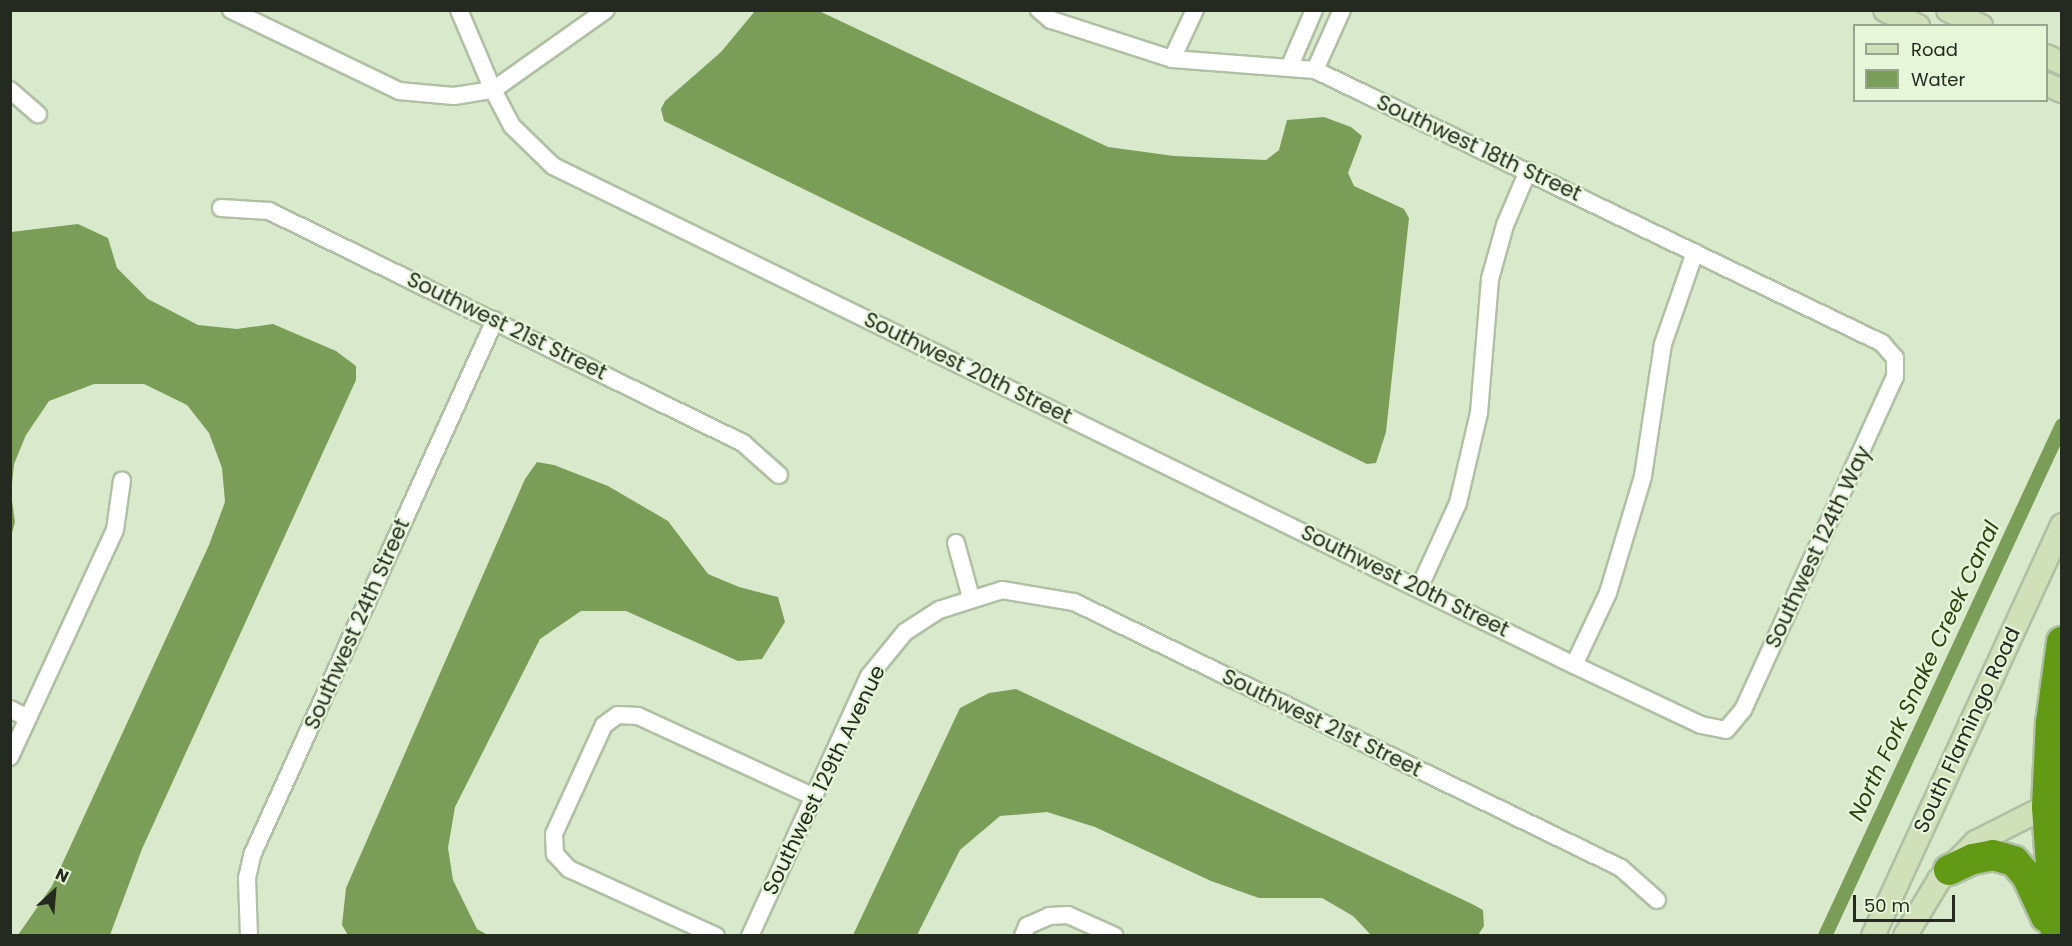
<!DOCTYPE html>
<style>
body{margin:0}
#map{position:relative;width:2072px;height:946px;overflow:hidden;background:#d9e9cc;font-family:Poppins,sans-serif}
div>[style]{position:absolute}
[style*='--x']{left:calc(var(--x)*1px);top:calc(var(--y)*1px);width:calc(var(--w)*1px);rotate:calc(var(--a)*1deg)}
.water>*{inset:0;background:#7a9e58}
.canal>*{height:14px;margin:-7px;padding:0 7px;transform-origin:7px;border-radius:7px;background:#7a9e58}
.roads{filter:drop-shadow(2px 0 #b0c0a4) drop-shadow(-2px 0 #b0c0a4) drop-shadow(0 2px #b0c0a4) drop-shadow(0 -2px #b0c0a4)}
.street>*{height:16px;margin:-8px;padding:0 8px;transform-origin:8px;border-radius:8px;background:#fff}
.secondary>*{height:22px;margin:-11px;padding:0 11px;transform-origin:11px;border-radius:11px;background:#d0e1b9}
.highway>*{height:30px;margin:-15px;padding:0 15px;transform-origin:15px;border-radius:15px;background:#629a16}
span{translate:-50% -50%;white-space:nowrap;text-align:center;line-height:1.15;-webkit-text-stroke:4.5px #e6f7d9;paint-order:stroke}
.street-label{font-size:21px;color:#242a1f}
.water-label{font-size:22px;color:#2b4310;font-style:italic}
.frame{position:absolute;inset:0;border:12px solid #242a1f;pointer-events:none}
.legend{position:absolute;left:1853px;top:24px;width:195px;height:78px;box-sizing:border-box;background:#e6f7d9;border:2px solid #98a58f;margin:0;padding:8px 10px;list-style:none;font-size:18px;color:#242a1f}
.legend li{display:flex;align-items:center;gap:12px;height:30px}
.legend b{width:30px;border:2px solid #98a58f}
.north{position:absolute;left:24px;top:862px;width:60px;height:60px;-webkit-text-stroke:4px #e6f7d9;paint-order:stroke;rotate:26deg;font-size:16px;font-weight:700;line-height:24px;text-align:center;color:#242a1f}
.north::after{content:'';display:block;margin:auto;width:21px;height:27px;background:#242a1f;clip-path:polygon(50% 0,100% 100%,50% 72%,0 100%)}
.scale{position:absolute;left:1853px;top:895px;width:102px;height:27px;box-sizing:border-box;border:3px solid #242a1f;border-top:0;padding-left:8px;font-size:18px;line-height:21px;white-space:nowrap;color:#242a1f;-webkit-text-stroke:4px #e6f7d9;paint-order:stroke}
</style>
<div id="map">
<div class="water">
<div style="clip-path:polygon(819px 11px,1108px 147px,1174px 156px,1266px 160px,1279px 150px,1287px 120px,1324px 117px,1351px 127px,1362px 136px,1348px 173px,1354px 186px,1404px 209px,1409px 218px,1386px 432px,1376px 463px,1367px 464px,664px 121px,661px 109px,665px 101px,721px 52px,755px 11px)"></div>
<div style="clip-path:polygon(78px 224px,108px 238px,117px 268px,148px 299px,198px 325px,237px 329px,273px 324px,336px 351px,356px 366px,356px 380px,142px 849px,110px 935px,18px 935px,52px 886px,209px 545px,225px 502px,222px 468px,209px 433px,187px 405px,144px 384px,94px 384px,49px 401px,26px 435px,14px 464px,11px 494px,15px 522px,11px 537px,11px 232px)"></div>
<div style="clip-path:polygon(537px 462px,554px 465px,608px 486px,668px 521px,708px 574px,739px 587px,778px 597px,785px 622px,762px 659px,738px 661px,626px 611px,581px 611px,540px 639px,455px 807px,448px 848px,453px 880px,477px 929px,488px 935px,348px 935px,342px 925px,346px 888px,525px 479px)"></div>
<div style="clip-path:polygon(1016px 689px,1472px 904px,1483px 910px,1484px 926px,1478px 935px,1371px 935px,1353px 916px,1322px 898px,1259px 898px,1211px 881px,1095px 827px,1047px 812px,1000px 816px,960px 850px,917px 935px,853px 935px,960px 708px,989px 693px)"></div>
</div>
<div class="canal">
<div style="--x:1825;--y:936;--w:563;--a:-65.12"></div>
</div>
<div class="roads">
<div class="street">
<div style="--x:231;--y:10;--w:187;--a:25.7"></div>
<div style="--x:399;--y:91;--w:55;--a:5.2"></div>
<div style="--x:454;--y:96;--w:39;--a:-9"></div>
<div style="--x:493;--y:90;--w:41;--a:62.2"></div>
<div style="--x:512;--y:126;--w:57;--a:44.3"></div>
<div style="--x:553;--y:166;--w:1136;--a:26.05"></div>
<div style="--x:1574;--y:665;--w:140;--a:25.3"></div>
<div style="--x:1701;--y:725;--w:25;--a:11"></div>
<div style="--x:1726;--y:730;--w:26;--a:-50"></div>
<div style="--x:1743;--y:710;--w:366;--a:-65.5"></div>
<div style="--x:1895;--y:377;--w:19;--a:-90"></div>
<div style="--x:1895;--y:358;--w:20;--a:-131"></div>
<div style="--x:1882;--y:343;--w:629;--a:-154.29"></div>
<div style="--x:1315;--y:70;--w:143;--a:-175.6"></div>
<div style="--x:1172;--y:59;--w:127;--a:-162.1"></div>
<div style="--x:1051;--y:20;--w:16;--a:-140"></div>
<div style="--x:459;--y:10;--w:87;--a:67"></div>
<div style="--x:493;--y:90;--w:138;--a:-35.3"></div>
<div style="--x:1172;--y:59;--w:54;--a:-64.9"></div>
<div style="--x:1289;--y:68;--w:63;--a:-66.7"></div>
<div style="--x:1315;--y:70;--w:66;--a:-65.8"></div>
<div style="--x:10;--y:90;--w:37;--a:41"></div>
<div style="--x:221;--y:208;--w:48;--a:3.6"></div>
<div style="--x:269;--y:211;--w:528;--a:26.08"></div>
<div style="--x:743;--y:443;--w:48;--a:41.6"></div>
<div style="--x:956;--y:543;--w:57;--a:74.7"></div>
<div style="--x:1420;--y:586;--w:91;--a:-65.4"></div>
<div style="--x:1458;--y:503;--w:92;--a:-76.9"></div>
<div style="--x:1479;--y:413;--w:134;--a:-85.3"></div>
<div style="--x:1490;--y:279;--w:56;--a:-74.5"></div>
<div style="--x:1505;--y:225;--w:59;--a:-66.9"></div>
<div style="--x:1574;--y:665;--w:80;--a:-64.7"></div>
<div style="--x:1608;--y:593;--w:122;--a:-73.3"></div>
<div style="--x:1643;--y:476;--w:134;--a:-81.4"></div>
<div style="--x:1663;--y:344;--w:97;--a:-70.8"></div>
<div style="--x:10;--y:709;--w:20;--a:27"></div>
<div style="--x:10;--y:757;--w:250;--a:-65.2"></div>
<div style="--x:115;--y:530;--w:50;--a:-82"></div>
<div style="--x:249;--y:936;--w:58;--a:-92"></div>
<div style="--x:247;--y:878;--w:26;--a:-77"></div>
<div style="--x:253;--y:853;--w:585;--a:-65.58"></div>
<div style="--x:716;--y:936;--w:162;--a:-155.5"></div>
<div style="--x:569;--y:869;--w:21;--a:-133"></div>
<div style="--x:555;--y:854;--w:20;--a:-93"></div>
<div style="--x:554;--y:834;--w:120;--a:-65.4"></div>
<div style="--x:604;--y:725;--w:17;--a:-36"></div>
<div style="--x:618;--y:715;--w:20;--a:3"></div>
<div style="--x:638;--y:716;--w:194;--a:24.7"></div>
<div style="--x:750;--y:936;--w:286;--a:-65.4"></div>
<div style="--x:869;--y:676;--w:57;--a:-50.7"></div>
<div style="--x:905;--y:632;--w:40;--a:-32.9"></div>
<div style="--x:939;--y:610;--w:66;--a:-17.6"></div>
<div style="--x:1002;--y:590;--w:73;--a:9.5"></div>
<div style="--x:1074;--y:602;--w:608;--a:25.93"></div>
<div style="--x:1621;--y:868;--w:48;--a:41.6"></div>
<div style="--x:1023;--y:936;--w:11;--a:-68"></div>
<div style="--x:1027;--y:926;--w:24;--a:-24"></div>
<div style="--x:1049;--y:916;--w:19;--a:-3"></div>
<div style="--x:1068;--y:915;--w:51;--a:24.1"></div>
</div>
<div class="secondary">
<div style="--x:1885;--y:10;--w:37;--a:26"></div>
<div style="--x:1948;--y:10;--w:37;--a:26"></div>
<div style="--x:2046;--y:56;--w:17;--a:24"></div>
<div style="--x:2046;--y:84;--w:17;--a:24"></div>
<div style="--x:1873;--y:936;--w:452;--a:-65.3"></div>
<div style="--x:1905;--y:936;--w:66;--a:-58.7"></div>
<div style="--x:1939;--y:880;--w:53;--a:-45.8"></div>
<div style="--x:1976;--y:842;--w:93;--a:-26.8"></div>
</div>
<div class="highway">
<div style="--x:1949;--y:870;--w:26;--a:-25"></div>
<div style="--x:1973;--y:859;--w:20;--a:-11"></div>
<div style="--x:1993;--y:855;--w:22;--a:16"></div>
<div style="--x:2014;--y:861;--w:20;--a:49"></div>
<div style="--x:2027;--y:876;--w:45;--a:65.1"></div>
<div style="--x:2056;--y:936;--w:129;--a:-94"></div>
<div style="--x:2047;--y:807;--w:84;--a:-87.3"></div>
<div style="--x:2051;--y:723;--w:82;--a:-82.3"></div>
</div>
</div>
<div class="street-label">
<span style="left:1479px;top:148px;rotate:25deg">Southwest 18th Street</span>
<span style="left:507px;top:326px;rotate:26deg">Southwest 21st Street</span>
<span style="left:968px;top:368px;rotate:26deg">Southwest 20th Street</span>
<span style="left:1818px;top:547px;rotate:-65deg">Southwest 124th Way</span>
<span style="left:1405px;top:581px;rotate:26deg">Southwest 20th Street</span>
<span style="left:357px;top:624px;rotate:-66deg">Southwest 24th Street</span>
<span style="left:1322px;top:723px;rotate:26deg">Southwest 21st Street</span>
<span style="left:1967px;top:730px;rotate:-65deg">South Flamingo Road</span>
<span style="left:824px;top:780px;rotate:-64deg">Southwest 129th Avenue</span>
</div>
<div class="water-label">
<span style="left:1924px;top:671px;rotate:-65deg">North Fork Snake Creek Canal</span>
</div>
<div class="frame"></div>
<ul class="legend">
<li><b style="height:8px;background:#d0e1b9"></b>Road</li>
<li><b style="height:16px;background:#7a9e58"></b>Water</li>
</ul>
<div class="north">N</div>
<div class="scale">50 m</div>
</div>
